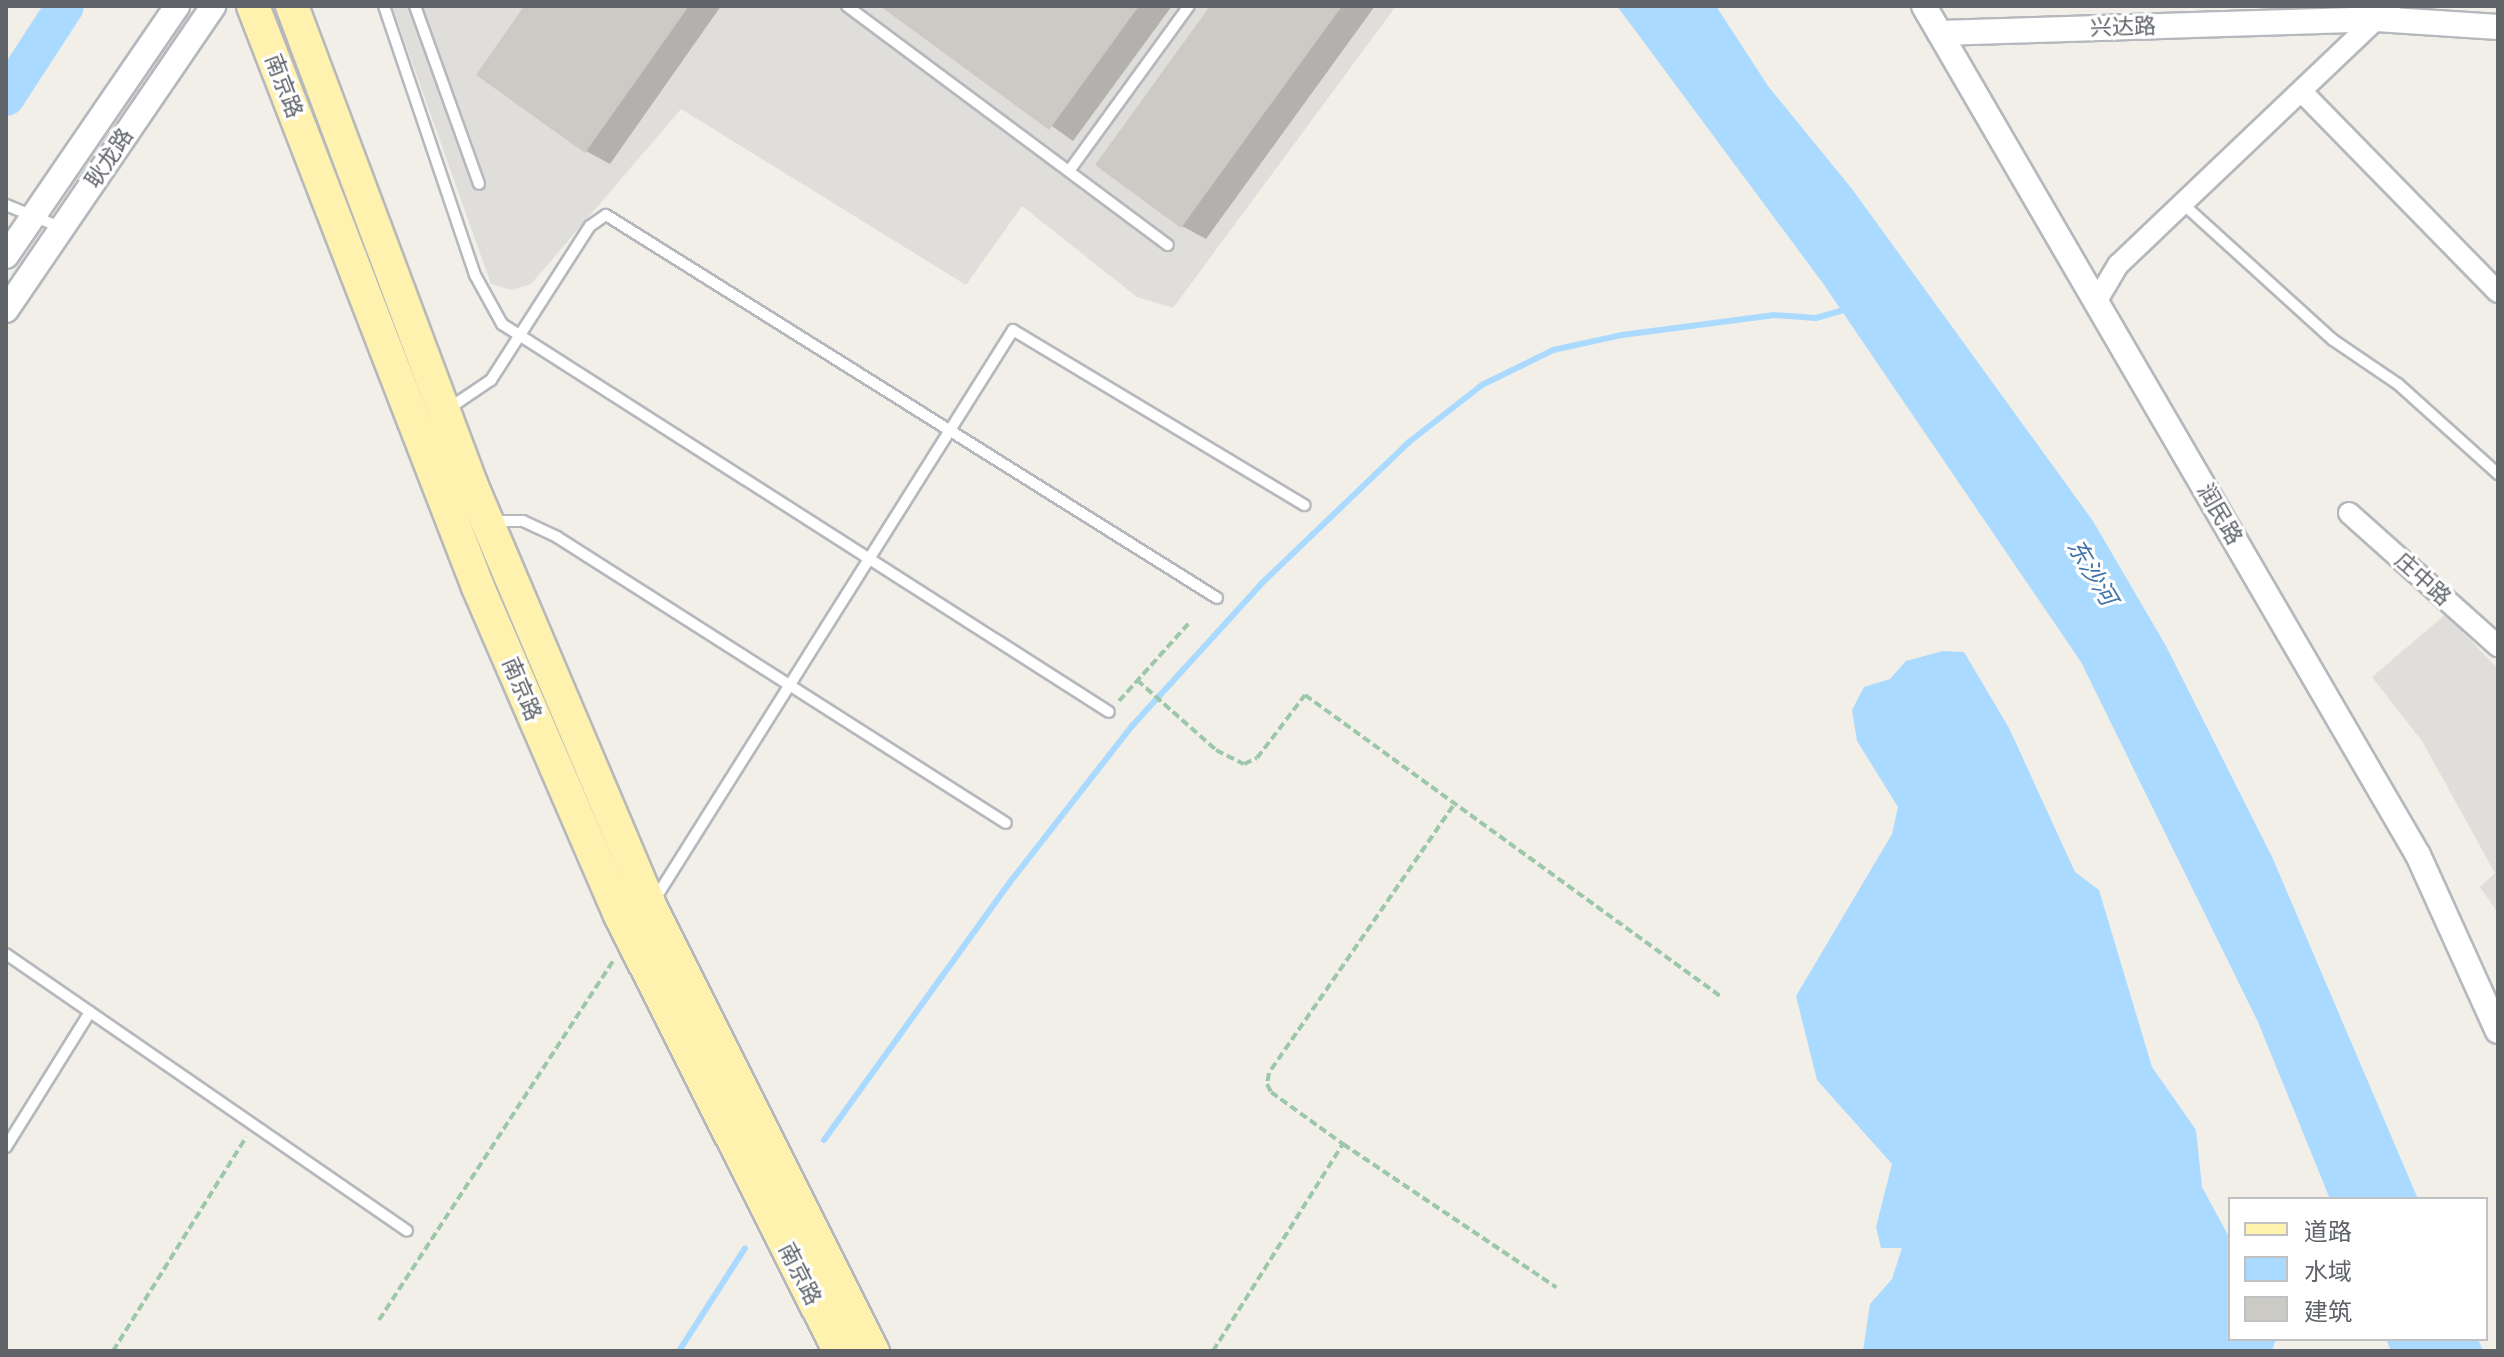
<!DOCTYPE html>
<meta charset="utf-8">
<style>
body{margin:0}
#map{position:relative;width:2504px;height:1357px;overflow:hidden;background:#f1efe8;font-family:"Space Grotesk","Noto Sans SC",sans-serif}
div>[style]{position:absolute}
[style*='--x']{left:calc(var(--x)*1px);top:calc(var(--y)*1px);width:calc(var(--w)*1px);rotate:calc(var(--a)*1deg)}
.industrial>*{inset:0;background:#e0deda}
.water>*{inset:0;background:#aadaff}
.shadow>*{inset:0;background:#0003}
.stream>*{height:6px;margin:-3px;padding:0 3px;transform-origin:3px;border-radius:3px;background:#aadaff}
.river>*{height:38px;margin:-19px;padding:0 19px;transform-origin:19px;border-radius:19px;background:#aadaff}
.building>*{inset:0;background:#cccac5}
.path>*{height:4px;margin-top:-2px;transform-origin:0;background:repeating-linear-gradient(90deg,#9cc7a9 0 8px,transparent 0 12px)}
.roads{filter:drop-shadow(2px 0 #b5b8bc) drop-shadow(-2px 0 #b5b8bc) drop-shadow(0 2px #b5b8bc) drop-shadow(0 -2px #b5b8bc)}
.service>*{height:10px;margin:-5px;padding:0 5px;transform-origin:5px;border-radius:5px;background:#fff}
.minor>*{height:20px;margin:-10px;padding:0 10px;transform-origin:10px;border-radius:10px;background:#fff}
.tertiary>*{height:24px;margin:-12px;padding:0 12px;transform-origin:12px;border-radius:12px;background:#fff}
.primary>*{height:32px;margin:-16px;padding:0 16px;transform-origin:16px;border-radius:16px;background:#fff2af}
span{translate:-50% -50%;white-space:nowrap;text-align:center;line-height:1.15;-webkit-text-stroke:6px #fff;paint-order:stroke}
.street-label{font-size:22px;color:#5f6368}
.water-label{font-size:24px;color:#4174aa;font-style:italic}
.frame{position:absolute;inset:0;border:8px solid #5f6368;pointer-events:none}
.legend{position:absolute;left:2228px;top:1197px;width:260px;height:144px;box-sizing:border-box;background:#fff;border:2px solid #bfc1c3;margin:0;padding:10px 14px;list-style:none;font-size:24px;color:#5f6368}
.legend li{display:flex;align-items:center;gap:16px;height:40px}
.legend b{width:40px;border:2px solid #bfc1c3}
</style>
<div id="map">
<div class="industrial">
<div style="clip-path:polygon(392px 6px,1396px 6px,1173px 308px,1137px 297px,1022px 206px,966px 285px,681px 109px,531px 284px,512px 290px,491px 284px)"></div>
<div style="clip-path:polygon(2446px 614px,2498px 669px,2498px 913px,2480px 887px,2495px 873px,2422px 741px,2372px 677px)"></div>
</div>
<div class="water">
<div style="clip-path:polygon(1617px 6px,1716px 6px,1768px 86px,1852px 189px,2093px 521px,2166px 646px,2273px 859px,2418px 1199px,2330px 1199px,2258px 1022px,2081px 662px,1822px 282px)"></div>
<div style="clip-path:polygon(1943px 651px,1964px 652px,2009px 728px,2075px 872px,2099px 890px,2152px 1067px,2196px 1130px,2202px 1187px,2230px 1239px,2230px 1339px,2276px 1339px,2272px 1351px,1863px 1351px,1870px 1304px,1892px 1279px,1902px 1248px,1881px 1248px,1876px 1227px,1892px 1164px,1817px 1080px,1796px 996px,1892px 834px,1898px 807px,1857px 741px,1852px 710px,1864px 687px,1890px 679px,1906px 661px)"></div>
<div style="clip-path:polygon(2386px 1339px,2478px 1339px,2483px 1351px,2391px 1351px)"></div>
</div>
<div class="shadow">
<div style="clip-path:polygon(527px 6px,721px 6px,610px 164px,586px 151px)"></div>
<div style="clip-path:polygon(883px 6px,1172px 6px,1073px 141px)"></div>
<div style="clip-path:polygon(1213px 6px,1375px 6px,1206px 239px,1182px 226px)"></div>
</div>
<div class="stream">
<div style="--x:824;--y:1140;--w:318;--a:-54.2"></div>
<div style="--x:1010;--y:882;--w:198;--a:-52"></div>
<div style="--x:1132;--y:726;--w:192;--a:-47.7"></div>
<div style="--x:1261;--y:584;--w:205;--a:-43.8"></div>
<div style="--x:1409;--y:442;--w:93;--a:-38"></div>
<div style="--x:1482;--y:385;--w:79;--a:-26.2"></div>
<div style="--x:1553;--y:350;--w:71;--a:-12.3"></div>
<div style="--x:1622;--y:335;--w:152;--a:-7.5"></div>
<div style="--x:1773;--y:315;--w:43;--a:4"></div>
<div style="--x:1816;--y:318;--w:33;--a:-16"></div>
<div style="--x:679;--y:1351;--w:122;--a:-57.3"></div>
</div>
<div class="river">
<div style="--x:6;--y:97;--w:108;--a:-57"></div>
</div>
<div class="building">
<div style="clip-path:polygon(524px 6px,689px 6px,585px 153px,476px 75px)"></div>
<div style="clip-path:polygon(880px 6px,1139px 6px,1049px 130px)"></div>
<div style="clip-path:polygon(1210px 6px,1342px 6px,1181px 228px,1095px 165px)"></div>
</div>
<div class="path">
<div style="--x:1137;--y:680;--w:106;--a:41.5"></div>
<div style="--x:1216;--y:750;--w:31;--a:27"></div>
<div style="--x:1244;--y:764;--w:14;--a:-25"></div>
<div style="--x:1257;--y:758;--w:79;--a:-52.7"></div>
<div style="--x:1305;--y:695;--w:516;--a:35.94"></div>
<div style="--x:1119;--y:701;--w:106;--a:-48.1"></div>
<div style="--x:1453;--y:806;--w:324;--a:124.6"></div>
<div style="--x:1269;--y:1073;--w:11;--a:100"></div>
<div style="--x:1267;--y:1084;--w:9;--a:63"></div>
<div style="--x:1271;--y:1092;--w:89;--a:35.8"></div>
<div style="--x:1343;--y:1144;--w:257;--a:33.9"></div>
<div style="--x:379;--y:1320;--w:429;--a:-56.9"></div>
<div style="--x:113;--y:1351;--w:252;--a:-58.1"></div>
<div style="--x:1213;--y:1351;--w:244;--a:-57.9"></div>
</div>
<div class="roads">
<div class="service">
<div style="--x:384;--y:6;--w:284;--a:71.3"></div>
<div style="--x:475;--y:275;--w:56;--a:61.1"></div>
<div style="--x:502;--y:324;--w:720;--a:32.59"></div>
<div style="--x:415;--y:6;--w:189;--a:70.2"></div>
<div style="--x:847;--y:6;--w:400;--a:36.7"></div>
<div style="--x:1069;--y:171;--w:204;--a:-54"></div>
<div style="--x:2183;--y:204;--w:202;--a:42.2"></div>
<div style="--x:2333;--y:340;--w:78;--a:34.1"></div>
<div style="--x:2398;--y:384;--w:135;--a:42"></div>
<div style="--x:6;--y:205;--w:58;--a:22.2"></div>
<div style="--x:448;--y:409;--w:52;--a:-34"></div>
<div style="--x:491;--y:380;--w:183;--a:-57.3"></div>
<div style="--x:590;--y:226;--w:19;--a:-35"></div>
<div style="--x:606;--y:215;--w:721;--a:32.08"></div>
<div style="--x:493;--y:521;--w:30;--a:0"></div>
<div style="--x:523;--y:521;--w:38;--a:25"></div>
<div style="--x:557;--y:537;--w:532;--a:32.5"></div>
<div style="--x:655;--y:899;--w:672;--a:-57.82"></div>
<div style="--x:1013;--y:330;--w:340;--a:31"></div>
<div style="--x:6;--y:954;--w:487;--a:34.6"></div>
<div style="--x:6;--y:1147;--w:159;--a:-58.1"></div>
</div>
<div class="minor">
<div style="--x:2302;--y:92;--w:280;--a:45.6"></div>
<div style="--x:2096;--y:302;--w:43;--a:-59.3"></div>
<div style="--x:2118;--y:265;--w:376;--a:-43.6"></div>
<div style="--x:2349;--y:513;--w:200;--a:41.8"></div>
</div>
<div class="tertiary">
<div style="--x:1924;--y:6;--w:982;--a:59.81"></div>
<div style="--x:2418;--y:855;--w:193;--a:65.6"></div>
<div style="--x:1940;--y:33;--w:437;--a:-1.8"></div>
<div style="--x:2377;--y:19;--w:121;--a:3.8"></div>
<div style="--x:6;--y:256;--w:303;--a:-55.6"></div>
<div style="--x:6;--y:310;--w:368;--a:-55.7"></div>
</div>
<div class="primary">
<div style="--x:253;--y:6;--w:623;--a:68.83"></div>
<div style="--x:478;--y:587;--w:357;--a:66.6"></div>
<div style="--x:620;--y:915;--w:488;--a:63.3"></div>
<div style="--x:292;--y:6;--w:513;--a:69.44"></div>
<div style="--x:472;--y:486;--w:458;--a:67"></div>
<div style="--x:651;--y:908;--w:496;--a:63.4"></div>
</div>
</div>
<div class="street-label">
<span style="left:2123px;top:27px;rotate:-2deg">兴达路</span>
<span style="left:284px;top:86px;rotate:69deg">南京路</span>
<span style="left:109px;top:158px;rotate:-56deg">耿龙路</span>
<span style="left:2220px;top:514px;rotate:60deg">润民路</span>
<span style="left:2423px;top:579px;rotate:42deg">庄中路</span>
<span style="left:522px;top:689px;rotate:67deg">南京路</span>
<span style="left:800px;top:1274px;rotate:63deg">南京路</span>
</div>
<div class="water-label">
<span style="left:2092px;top:572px;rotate:59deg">东沙河</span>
</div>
<div class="frame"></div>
<ul class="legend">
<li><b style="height:10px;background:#fff2af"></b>道路</li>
<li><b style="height:22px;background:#aadaff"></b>水域</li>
<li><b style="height:22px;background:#cccac5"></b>建筑</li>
</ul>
</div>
